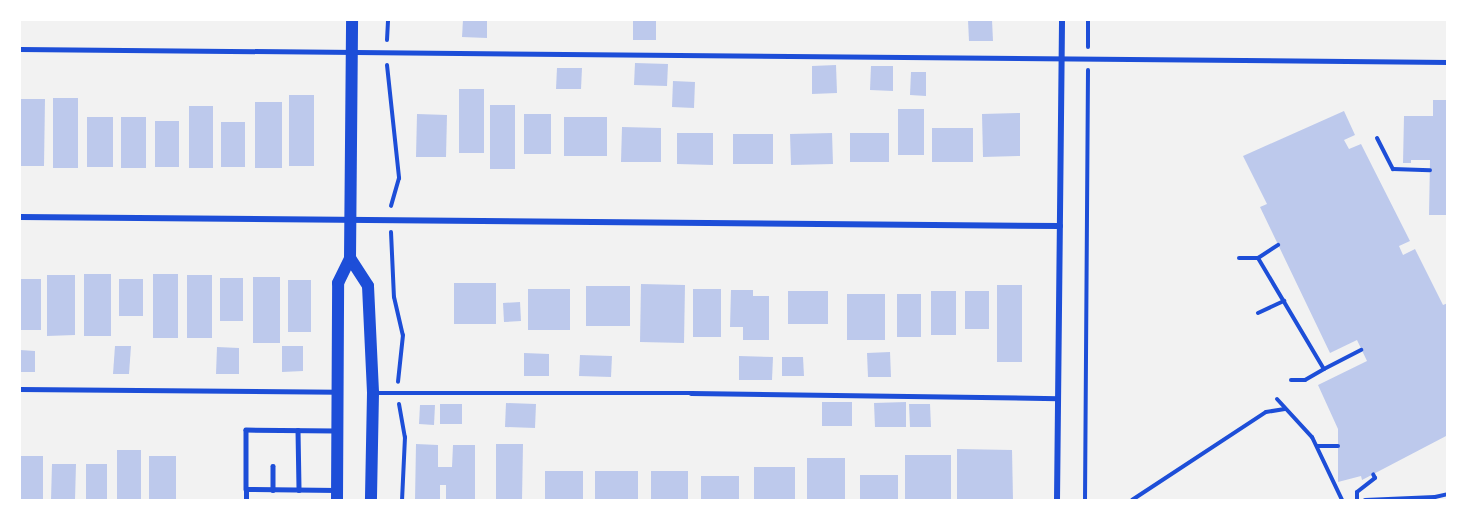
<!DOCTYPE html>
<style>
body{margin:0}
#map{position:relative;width:1467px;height:520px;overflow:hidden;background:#f2f2f2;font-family:Rubik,sans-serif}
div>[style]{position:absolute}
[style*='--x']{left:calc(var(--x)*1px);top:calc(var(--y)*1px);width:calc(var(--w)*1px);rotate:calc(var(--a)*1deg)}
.building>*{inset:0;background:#bdc9ec}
.path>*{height:4px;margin:-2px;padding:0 2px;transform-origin:2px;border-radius:2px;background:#1d4ed8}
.service>*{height:4.5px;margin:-2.25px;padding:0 2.25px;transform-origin:2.25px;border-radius:2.25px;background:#1d4ed8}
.minor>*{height:6px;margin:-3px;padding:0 3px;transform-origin:3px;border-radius:3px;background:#1d4ed8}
.secondary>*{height:12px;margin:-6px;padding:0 6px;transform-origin:6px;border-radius:6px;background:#1d4ed8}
span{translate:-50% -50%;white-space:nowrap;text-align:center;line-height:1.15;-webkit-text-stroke:4.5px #fff;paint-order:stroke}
.frame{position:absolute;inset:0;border:21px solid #fff;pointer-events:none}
</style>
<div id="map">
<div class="building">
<div style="clip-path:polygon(463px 20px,487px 20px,487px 38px,462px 37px)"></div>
<div style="clip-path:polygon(633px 20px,656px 20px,656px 40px,633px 40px)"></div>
<div style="clip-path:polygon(968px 20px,992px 20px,993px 41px,969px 41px)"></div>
<div style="clip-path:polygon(635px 63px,668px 64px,667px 86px,634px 85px)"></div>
<div style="clip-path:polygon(836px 65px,837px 93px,812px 94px,812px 66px)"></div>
<div style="clip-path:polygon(871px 66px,893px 66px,893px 91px,870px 90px)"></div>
<div style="clip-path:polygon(557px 68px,582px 68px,581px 89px,556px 89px)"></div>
<div style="clip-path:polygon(911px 72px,926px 72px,926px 96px,910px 95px)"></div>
<div style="clip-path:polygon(673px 81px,695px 82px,694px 108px,672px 107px)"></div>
<div style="clip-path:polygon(459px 89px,484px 89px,484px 153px,459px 153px)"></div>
<div style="clip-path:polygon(289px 95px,314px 95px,314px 166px,289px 166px)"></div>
<div style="clip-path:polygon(53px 98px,78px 98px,78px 168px,53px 168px)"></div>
<div style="clip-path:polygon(20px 99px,45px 99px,44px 166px,20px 166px)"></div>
<div style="clip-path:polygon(1433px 100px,1448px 100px,1448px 215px,1429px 215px,1430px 160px,1411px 160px,1411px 163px,1403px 163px,1404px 116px,1433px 116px)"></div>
<div style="clip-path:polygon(255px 102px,282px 102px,282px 168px,255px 168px)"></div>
<div style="clip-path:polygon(490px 105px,515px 105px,515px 169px,490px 169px)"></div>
<div style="clip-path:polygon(189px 106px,213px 106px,213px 168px,189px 168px)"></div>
<div style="clip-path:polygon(898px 109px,924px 109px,924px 155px,898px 155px)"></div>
<div style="clip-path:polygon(1344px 111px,1355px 135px,1344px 140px,1349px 149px,1361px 144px,1410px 241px,1399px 246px,1403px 255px,1415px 249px,1443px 305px,1448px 303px,1448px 435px,1362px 480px,1361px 476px,1338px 482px,1338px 429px,1318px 385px,1367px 361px,1357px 340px,1330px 353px,1260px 207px,1267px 204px,1243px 156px)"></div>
<div style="clip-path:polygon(1020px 113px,1020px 156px,983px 157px,982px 114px)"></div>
<div style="clip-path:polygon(417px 114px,447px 115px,446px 157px,416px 157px)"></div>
<div style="clip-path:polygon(524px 114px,551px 114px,551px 154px,524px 154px)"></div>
<div style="clip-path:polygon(87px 117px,113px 117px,113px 167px,87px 167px)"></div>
<div style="clip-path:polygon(121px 117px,146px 117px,146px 168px,121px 168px)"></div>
<div style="clip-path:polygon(564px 117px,607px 117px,607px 156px,564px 156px)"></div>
<div style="clip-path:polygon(155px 121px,179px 121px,179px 167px,155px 167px)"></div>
<div style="clip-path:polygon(221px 122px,245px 122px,245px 167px,221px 167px)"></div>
<div style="clip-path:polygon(622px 127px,661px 128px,661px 162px,621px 162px)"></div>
<div style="clip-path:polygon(932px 128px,973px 128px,973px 162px,932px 162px)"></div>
<div style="clip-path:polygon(677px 133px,713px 133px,713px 165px,677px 164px)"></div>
<div style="clip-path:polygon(832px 133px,833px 164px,791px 165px,790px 134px)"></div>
<div style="clip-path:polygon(850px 133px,889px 133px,889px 162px,850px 162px)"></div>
<div style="clip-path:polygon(733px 134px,773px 134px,773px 164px,733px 164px)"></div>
<div style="clip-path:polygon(84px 274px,111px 274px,111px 336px,84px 336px)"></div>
<div style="clip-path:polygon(153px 274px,178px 274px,178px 338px,153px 338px)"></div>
<div style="clip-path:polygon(47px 275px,75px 275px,75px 335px,47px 336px)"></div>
<div style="clip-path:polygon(187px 275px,212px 275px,212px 338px,187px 338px)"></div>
<div style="clip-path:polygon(253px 277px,280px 277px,280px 343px,253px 343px)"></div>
<div style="clip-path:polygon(220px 278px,243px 278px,243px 321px,220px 321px)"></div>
<div style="clip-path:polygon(20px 279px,41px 279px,41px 330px,20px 330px)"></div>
<div style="clip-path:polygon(119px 279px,143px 279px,143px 316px,119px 316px)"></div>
<div style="clip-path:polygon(288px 280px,311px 280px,311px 332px,288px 332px)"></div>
<div style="clip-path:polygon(454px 283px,496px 283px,496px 324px,454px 324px)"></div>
<div style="clip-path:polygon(641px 284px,685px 285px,684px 343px,640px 342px)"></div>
<div style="clip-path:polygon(997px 285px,1022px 285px,1022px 362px,997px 362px)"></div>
<div style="clip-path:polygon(586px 286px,630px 286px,630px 326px,586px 326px)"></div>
<div style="clip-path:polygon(528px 289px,570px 289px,570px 330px,528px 330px)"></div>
<div style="clip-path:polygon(693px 289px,721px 289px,721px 337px,693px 337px)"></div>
<div style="clip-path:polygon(731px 290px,753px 290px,753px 296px,769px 296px,769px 340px,743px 340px,743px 327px,730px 327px)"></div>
<div style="clip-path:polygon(788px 291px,828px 291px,828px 324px,788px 324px)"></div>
<div style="clip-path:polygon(931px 291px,956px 291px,956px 335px,931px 335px)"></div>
<div style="clip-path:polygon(965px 291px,989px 291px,989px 329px,965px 329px)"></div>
<div style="clip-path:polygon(847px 294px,885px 294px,885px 340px,847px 340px)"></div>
<div style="clip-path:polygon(897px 294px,921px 294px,921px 337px,897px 337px)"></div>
<div style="clip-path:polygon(520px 302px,521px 321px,504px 322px,503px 303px)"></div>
<div style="clip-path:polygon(115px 346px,131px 346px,129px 374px,113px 374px)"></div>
<div style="clip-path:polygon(282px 346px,303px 346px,303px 371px,282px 372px)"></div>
<div style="clip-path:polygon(217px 347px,239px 348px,239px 374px,216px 374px)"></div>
<div style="clip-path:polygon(20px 350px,35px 351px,35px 372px,20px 372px)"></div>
<div style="clip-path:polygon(890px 352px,891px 377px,868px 377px,867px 353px)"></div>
<div style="clip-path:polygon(524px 353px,549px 354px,549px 376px,524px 376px)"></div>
<div style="clip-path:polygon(580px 355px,612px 356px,611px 377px,579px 376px)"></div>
<div style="clip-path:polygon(739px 356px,773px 357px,772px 380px,739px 380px)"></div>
<div style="clip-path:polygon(782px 357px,803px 357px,804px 376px,782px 376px)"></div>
<div style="clip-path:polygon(822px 402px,852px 402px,852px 426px,822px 426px)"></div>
<div style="clip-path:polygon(906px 402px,906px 427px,875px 427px,874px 403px)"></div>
<div style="clip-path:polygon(506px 403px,536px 404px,535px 428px,505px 427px)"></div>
<div style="clip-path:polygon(440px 404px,462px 404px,462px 424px,440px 424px)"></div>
<div style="clip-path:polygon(909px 404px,930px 404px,931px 427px,910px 427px)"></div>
<div style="clip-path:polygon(420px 405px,435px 405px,434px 425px,419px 424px)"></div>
<div style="clip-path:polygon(416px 444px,438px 445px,438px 467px,452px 467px,453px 445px,475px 445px,475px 500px,446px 500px,446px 485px,440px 485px,440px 500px,415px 500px)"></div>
<div style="clip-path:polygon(496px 444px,523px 444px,522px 500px,496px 500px)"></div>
<div style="clip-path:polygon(957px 449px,1012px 450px,1013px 500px,957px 500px)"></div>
<div style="clip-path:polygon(117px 450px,141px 450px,141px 500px,117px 500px)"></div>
<div style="clip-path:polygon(905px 455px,951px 455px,951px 500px,905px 500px)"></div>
<div style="clip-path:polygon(20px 456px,43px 456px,43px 500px,20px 500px)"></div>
<div style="clip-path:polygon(149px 456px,176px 456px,176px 500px,149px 500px)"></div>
<div style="clip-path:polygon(807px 458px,845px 458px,845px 500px,807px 500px)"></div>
<div style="clip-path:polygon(52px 464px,76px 464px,75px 500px,51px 500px)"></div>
<div style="clip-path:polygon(86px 464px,107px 464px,107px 499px,86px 499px)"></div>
<div style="clip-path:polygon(754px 467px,795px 467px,795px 500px,754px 500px)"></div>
<div style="clip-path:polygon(545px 471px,583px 471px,583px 500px,545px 500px)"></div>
<div style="clip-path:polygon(595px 471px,638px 471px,638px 500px,595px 500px)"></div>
<div style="clip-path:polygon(651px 471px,688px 471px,688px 500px,651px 500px)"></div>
<div style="clip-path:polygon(860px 475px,898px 475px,898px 500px,860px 500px)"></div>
<div style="clip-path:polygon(701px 476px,739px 476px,739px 500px,701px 500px)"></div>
</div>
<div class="path">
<div style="--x:1088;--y:20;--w:27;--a:90"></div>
<div style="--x:387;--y:40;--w:20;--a:-87"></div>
<div style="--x:387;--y:65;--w:114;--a:83.9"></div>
<div style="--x:399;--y:178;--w:29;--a:106"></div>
<div style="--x:1377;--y:138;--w:35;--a:63"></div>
<div style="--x:1393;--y:169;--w:37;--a:2"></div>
<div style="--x:391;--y:232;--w:65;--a:87.4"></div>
<div style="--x:394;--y:297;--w:39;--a:77"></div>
<div style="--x:403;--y:335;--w:47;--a:96.1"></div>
<div style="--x:1239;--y:258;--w:19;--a:0"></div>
<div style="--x:1258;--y:258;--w:129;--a:59.3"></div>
<div style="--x:1324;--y:369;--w:42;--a:-27.2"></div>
<div style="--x:1258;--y:258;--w:24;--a:-33"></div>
<div style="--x:1258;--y:313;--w:29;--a:-25"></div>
<div style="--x:1291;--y:380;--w:14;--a:0"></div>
<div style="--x:1305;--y:380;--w:22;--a:-30"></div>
<div style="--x:1277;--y:399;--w:52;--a:47.4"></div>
<div style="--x:1312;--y:437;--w:70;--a:64.5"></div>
<div style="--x:399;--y:404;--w:34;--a:80"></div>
<div style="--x:405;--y:437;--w:63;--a:92.7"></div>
<div style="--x:1317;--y:446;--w:21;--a:0"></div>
<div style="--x:1085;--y:500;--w:430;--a:-89.6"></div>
<div style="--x:1132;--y:500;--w:160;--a:-33.3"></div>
<div style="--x:1266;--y:412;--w:19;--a:-9"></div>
<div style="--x:1357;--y:500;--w:8;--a:-90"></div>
<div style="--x:1357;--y:492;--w:23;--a:-38"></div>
<div style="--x:1375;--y:478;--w:4;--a:-117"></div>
<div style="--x:1365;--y:500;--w:70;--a:-2.5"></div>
<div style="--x:1435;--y:497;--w:13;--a:-13"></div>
</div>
<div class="service">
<div style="--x:20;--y:49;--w:1428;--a:0.52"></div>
<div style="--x:20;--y:389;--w:317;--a:0.5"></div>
<div style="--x:374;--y:393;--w:317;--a:0"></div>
<div style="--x:691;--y:393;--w:367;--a:0.8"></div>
<div style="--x:298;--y:430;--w:60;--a:89"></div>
<div style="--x:335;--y:431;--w:89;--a:-179.4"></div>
<div style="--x:246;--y:430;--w:59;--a:90"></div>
<div style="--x:246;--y:489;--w:90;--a:0.6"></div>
<div style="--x:273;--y:466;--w:24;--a:90"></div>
<div style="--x:246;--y:500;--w:11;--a:-90"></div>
</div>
<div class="minor">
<div style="--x:20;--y:217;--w:1040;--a:0.5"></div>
<div style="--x:1057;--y:500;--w:480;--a:-89.4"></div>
</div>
<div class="secondary">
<div style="--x:350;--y:258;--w:33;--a:57"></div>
<div style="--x:368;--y:286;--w:107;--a:87.3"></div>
<div style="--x:373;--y:393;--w:107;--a:91.1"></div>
<div style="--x:337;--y:500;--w:217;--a:-89.7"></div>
<div style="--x:338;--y:283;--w:28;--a:-64"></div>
<div style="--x:350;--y:258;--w:238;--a:-89.5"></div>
</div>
<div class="frame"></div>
</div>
